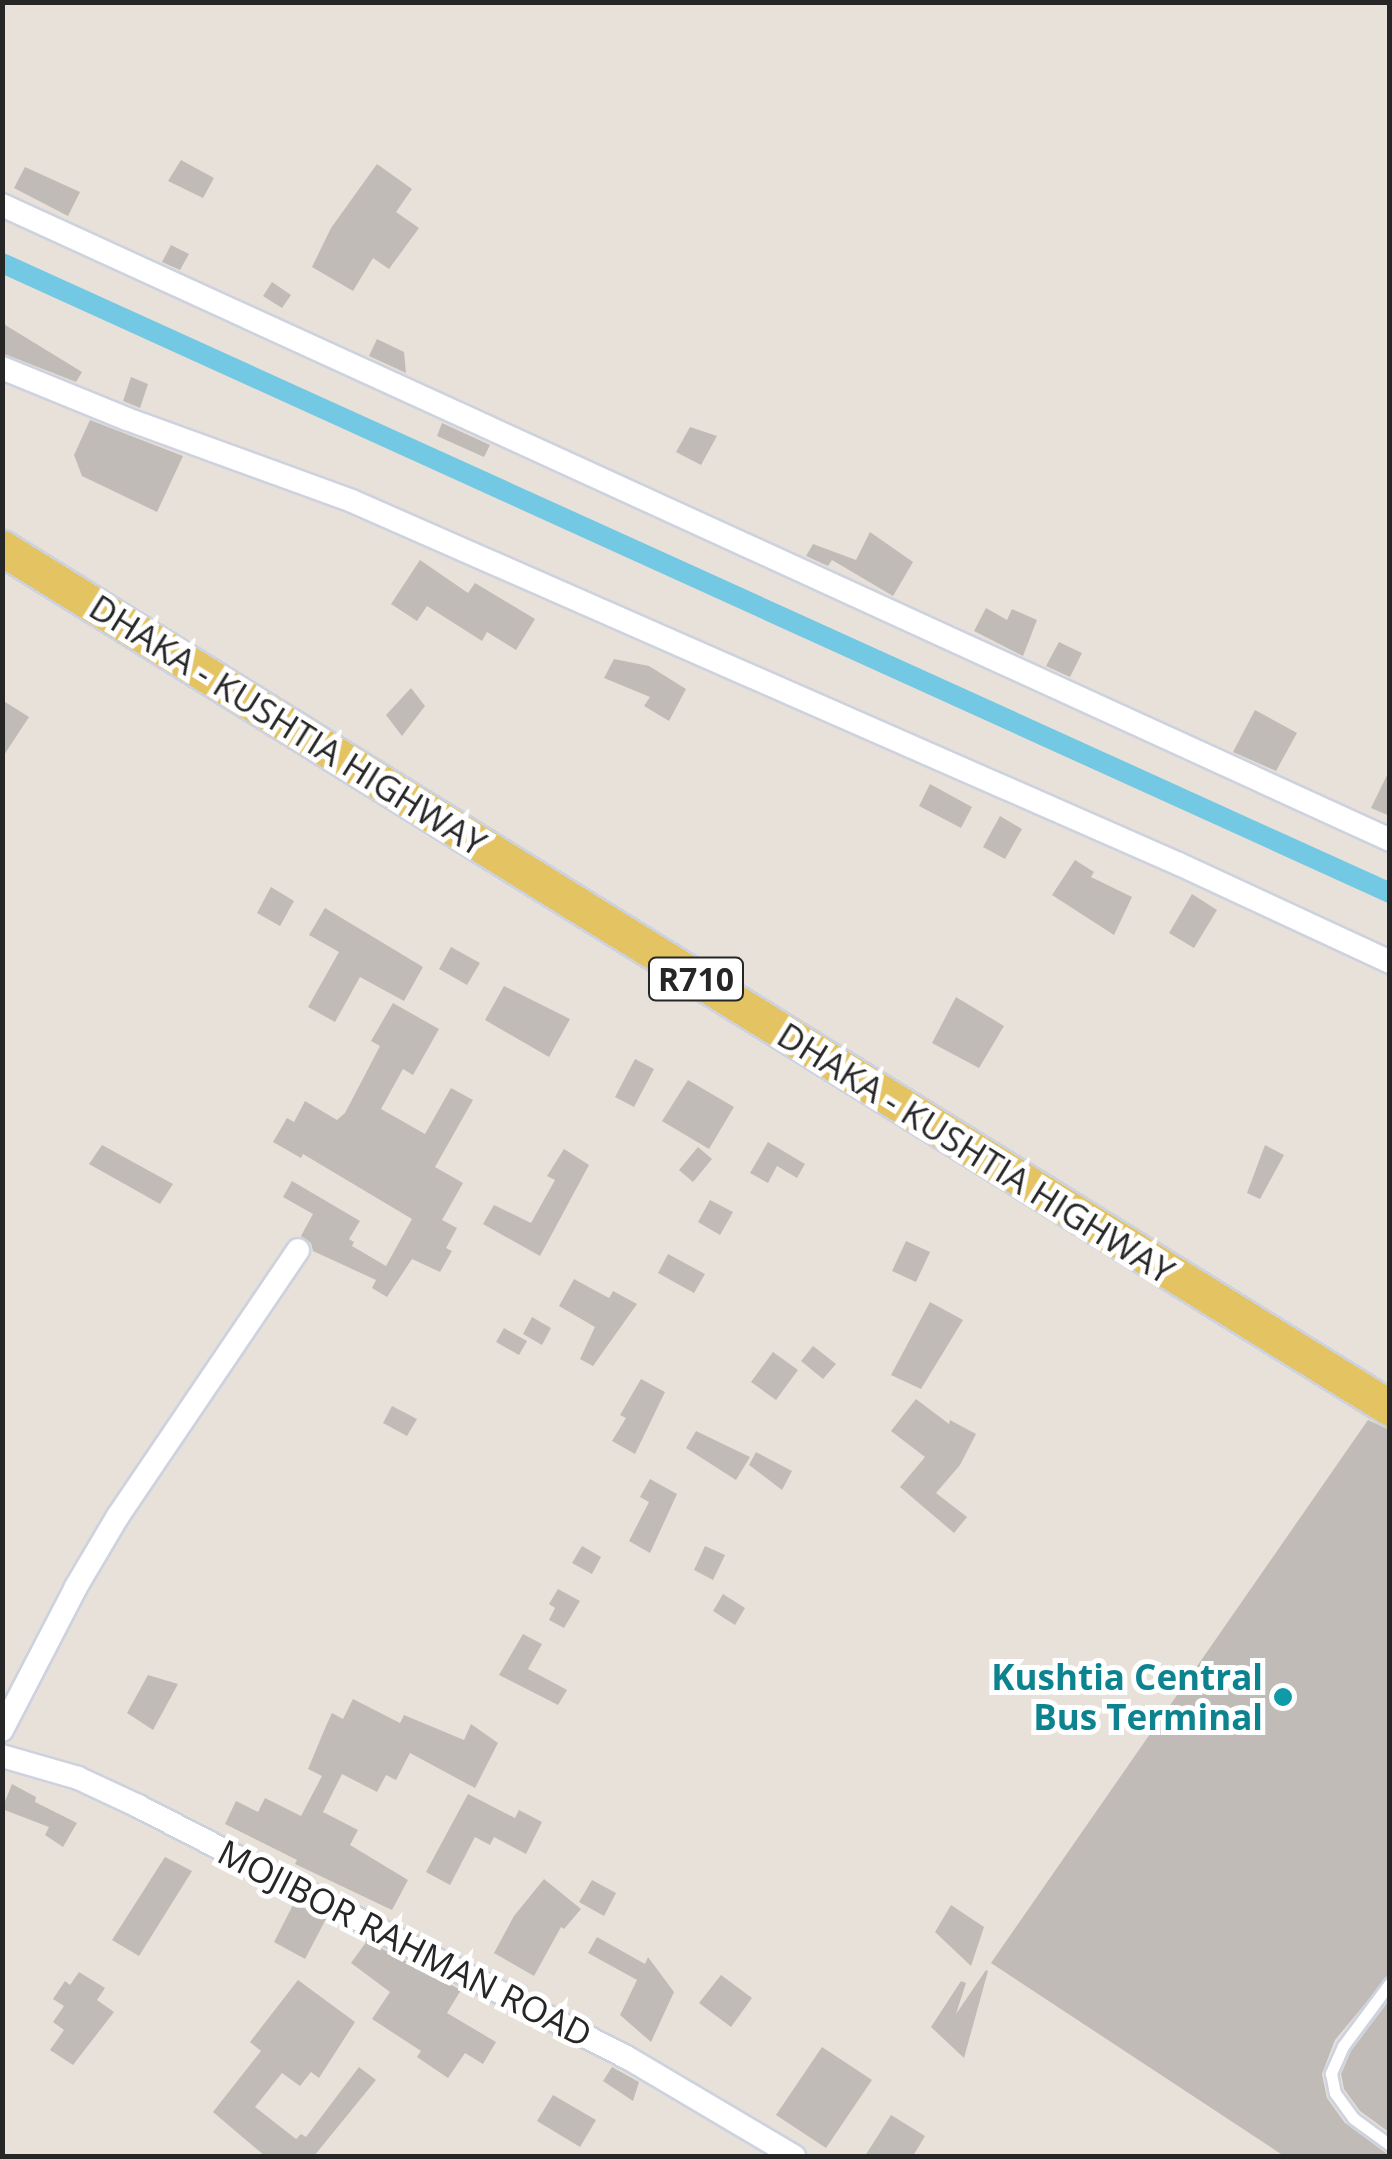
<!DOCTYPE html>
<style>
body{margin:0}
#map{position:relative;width:1392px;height:2159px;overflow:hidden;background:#e8e1d9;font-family:"Open Sans",sans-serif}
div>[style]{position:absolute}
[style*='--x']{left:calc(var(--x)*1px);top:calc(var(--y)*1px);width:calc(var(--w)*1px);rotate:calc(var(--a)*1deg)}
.canal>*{height:20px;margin:-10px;padding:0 10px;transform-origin:10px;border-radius:10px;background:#73c8e3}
.building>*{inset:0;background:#c0bbb6}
.roads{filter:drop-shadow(2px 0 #ced2df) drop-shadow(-2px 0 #ced2df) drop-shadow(0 2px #ced2df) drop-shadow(0 -2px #ced2df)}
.lane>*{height:11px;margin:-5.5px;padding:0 5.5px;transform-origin:5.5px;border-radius:5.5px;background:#fff}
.street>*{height:22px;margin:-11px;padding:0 11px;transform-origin:11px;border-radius:11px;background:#fff}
.primary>*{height:35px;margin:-17.5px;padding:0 17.5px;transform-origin:17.5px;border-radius:17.5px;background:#e4c362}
.dots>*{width:28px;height:28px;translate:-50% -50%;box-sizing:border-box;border:5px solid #fff;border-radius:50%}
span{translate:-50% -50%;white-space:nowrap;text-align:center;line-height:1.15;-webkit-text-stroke:10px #fff;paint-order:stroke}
.shield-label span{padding:2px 8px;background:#fff;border:2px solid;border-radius:8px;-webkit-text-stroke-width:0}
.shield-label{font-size:32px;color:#262626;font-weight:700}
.street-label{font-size:35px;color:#262626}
.culture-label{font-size:35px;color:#0d838f;font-weight:700}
.right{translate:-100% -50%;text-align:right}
.frame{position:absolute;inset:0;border:5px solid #262626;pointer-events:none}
</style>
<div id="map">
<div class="canal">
<div style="--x:2;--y:263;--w:1524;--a:24.41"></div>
</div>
<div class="building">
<div style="clip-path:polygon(181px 160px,214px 178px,203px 198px,168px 181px)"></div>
<div style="clip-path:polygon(377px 164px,412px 189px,396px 212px,419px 228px,389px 269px,373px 258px,353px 291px,312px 267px,331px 228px)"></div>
<div style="clip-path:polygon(25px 167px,80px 192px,68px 216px,14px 188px)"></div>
<div style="clip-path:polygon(171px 245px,189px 254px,180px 270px,162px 262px)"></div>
<div style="clip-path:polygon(272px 282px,291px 295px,282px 308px,263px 296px)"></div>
<div style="clip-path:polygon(2px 323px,82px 372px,76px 382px,2px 353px)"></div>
<div style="clip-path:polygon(377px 339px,404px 352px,406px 373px,369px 356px)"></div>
<div style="clip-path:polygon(131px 377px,148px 384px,140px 408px,123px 401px)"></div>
<div style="clip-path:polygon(90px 420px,183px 456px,157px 512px,82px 476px,74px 455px)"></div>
<div style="clip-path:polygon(442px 423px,490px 445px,484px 457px,437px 436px)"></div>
<div style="clip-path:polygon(690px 427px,717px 436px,701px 465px,676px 452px)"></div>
<div style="clip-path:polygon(870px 532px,913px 562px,893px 596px,832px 560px,828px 566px,806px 556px,813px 544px,856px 560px)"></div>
<div style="clip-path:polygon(420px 560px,468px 593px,475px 583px,535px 619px,516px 650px,487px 632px,482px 641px,427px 606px,417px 621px,391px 604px)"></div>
<div style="clip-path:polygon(986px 608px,1007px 620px,1012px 609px,1037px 620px,1023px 656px,974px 631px)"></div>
<div style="clip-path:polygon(1059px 642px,1082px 653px,1070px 677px,1046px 666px)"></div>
<div style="clip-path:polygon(614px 659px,649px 666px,686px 689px,669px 721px,644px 706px,650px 697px,604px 678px)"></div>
<div style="clip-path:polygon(411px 688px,425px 706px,402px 736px,386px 715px)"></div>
<div style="clip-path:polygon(2px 700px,29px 717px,2px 758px)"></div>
<div style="clip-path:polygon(1255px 710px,1297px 733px,1276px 771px,1233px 752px)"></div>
<div style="clip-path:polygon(1390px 769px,1390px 816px,1371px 808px)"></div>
<div style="clip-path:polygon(930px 784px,972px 807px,961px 828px,919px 806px)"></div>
<div style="clip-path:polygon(1000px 816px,1022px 829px,1005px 859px,983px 847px)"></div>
<div style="clip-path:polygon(1075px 860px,1094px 872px,1091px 877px,1132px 897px,1114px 935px,1052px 895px)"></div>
<div style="clip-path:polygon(271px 887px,294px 901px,280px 926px,257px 913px)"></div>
<div style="clip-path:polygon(1192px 894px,1217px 910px,1194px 948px,1169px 933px)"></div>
<div style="clip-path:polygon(325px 908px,423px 967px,404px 1001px,360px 977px,335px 1022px,308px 1007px,339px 952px,309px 935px)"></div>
<div style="clip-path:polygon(451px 947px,480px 963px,467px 985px,439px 969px)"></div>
<div style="clip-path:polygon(504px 986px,570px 1019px,549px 1057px,485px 1020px)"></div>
<div style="clip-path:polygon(956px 997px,1004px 1026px,979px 1068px,932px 1043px)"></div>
<div style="clip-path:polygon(393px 1003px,439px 1029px,413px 1075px,403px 1069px,381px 1109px,425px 1134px,451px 1088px,473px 1100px,435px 1167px,463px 1183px,442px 1220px,457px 1228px,446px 1248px,452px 1251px,440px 1272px,412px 1259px,387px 1297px,372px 1288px,376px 1280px,313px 1251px,311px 1243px,301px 1236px,313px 1214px,283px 1197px,292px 1181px,360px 1221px,349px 1239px,354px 1242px,352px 1246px,386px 1266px,412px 1219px,303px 1154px,301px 1158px,273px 1142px,287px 1118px,294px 1122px,305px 1101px,337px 1120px,345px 1113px,380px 1046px,371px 1041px)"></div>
<div style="clip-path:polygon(635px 1059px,654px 1069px,634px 1107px,615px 1097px)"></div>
<div style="clip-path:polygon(688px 1080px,734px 1107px,709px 1149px,662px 1121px)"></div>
<div style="clip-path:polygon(768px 1142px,805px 1164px,797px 1178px,777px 1166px,768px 1183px,750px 1173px)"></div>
<div style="clip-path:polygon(102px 1145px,173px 1184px,160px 1204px,89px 1164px)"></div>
<div style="clip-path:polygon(1265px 1145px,1284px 1155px,1260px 1199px,1247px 1193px)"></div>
<div style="clip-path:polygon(698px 1147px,712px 1159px,693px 1182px,679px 1170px)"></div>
<div style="clip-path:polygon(564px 1149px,589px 1165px,540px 1256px,483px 1224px,494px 1205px,531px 1223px,555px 1180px,547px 1176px)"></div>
<div style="clip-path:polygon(710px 1200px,733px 1212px,720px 1235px,698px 1222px)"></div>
<div style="clip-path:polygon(906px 1241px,930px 1252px,916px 1282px,892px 1271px)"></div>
<div style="clip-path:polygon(668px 1254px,705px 1274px,694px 1293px,658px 1273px)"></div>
<div style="clip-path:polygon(574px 1279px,609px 1298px,613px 1291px,637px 1304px,593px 1366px,580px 1359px,595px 1327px,559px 1306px)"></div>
<div style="clip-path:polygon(930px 1302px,963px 1320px,921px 1389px,891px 1375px)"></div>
<div style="clip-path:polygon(532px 1317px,551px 1328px,542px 1345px,523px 1334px)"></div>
<div style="clip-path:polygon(504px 1328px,527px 1341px,519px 1355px,496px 1342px)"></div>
<div style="clip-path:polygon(813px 1346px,836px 1364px,823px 1379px,801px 1361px)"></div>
<div style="clip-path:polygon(773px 1352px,798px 1370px,776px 1400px,751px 1382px)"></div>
<div style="clip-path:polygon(641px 1379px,665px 1392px,635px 1454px,612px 1441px,626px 1418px,620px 1415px)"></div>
<div style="clip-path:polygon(916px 1399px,949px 1424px,950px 1420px,976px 1434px,960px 1465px,936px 1493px,967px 1517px,954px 1533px,900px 1487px,925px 1457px,891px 1431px)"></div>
<div style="clip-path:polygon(392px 1406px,417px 1419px,407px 1436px,383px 1423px)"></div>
<div style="clip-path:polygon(1368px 1420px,1390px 1430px,1390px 1974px,1335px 2040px,1322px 2074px,1327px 2098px,1345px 2123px,1390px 2156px,1284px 2156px,991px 1963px)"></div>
<div style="clip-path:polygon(696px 1431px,750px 1457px,736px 1480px,686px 1448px)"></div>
<div style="clip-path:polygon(756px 1452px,792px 1471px,782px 1490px,749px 1465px)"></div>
<div style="clip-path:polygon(650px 1479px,677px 1494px,650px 1553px,629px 1541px,649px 1502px,640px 1497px)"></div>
<div style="clip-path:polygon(582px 1546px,601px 1557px,592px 1574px,572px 1563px)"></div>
<div style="clip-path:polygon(705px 1546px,725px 1555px,713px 1580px,694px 1570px)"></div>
<div style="clip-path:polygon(558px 1589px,580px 1601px,564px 1628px,549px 1620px,555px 1608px,549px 1604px)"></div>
<div style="clip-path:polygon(723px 1594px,745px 1608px,735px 1625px,713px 1611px)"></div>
<div style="clip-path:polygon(523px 1634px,542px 1644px,528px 1669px,567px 1690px,558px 1705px,499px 1675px)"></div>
<div style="clip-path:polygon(148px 1675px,178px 1684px,153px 1730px,127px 1713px)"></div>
<div style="clip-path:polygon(353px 1699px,400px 1723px,404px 1715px,464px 1740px,471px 1724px,498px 1743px,475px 1788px,410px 1753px,396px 1780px,386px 1775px,377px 1792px,342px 1774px,323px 1812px,358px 1830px,350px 1845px,408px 1880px,392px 1910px,295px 1864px,297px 1860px,225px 1824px,236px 1801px,258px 1812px,265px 1798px,301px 1816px,322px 1776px,308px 1769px,326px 1726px,332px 1713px,343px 1719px)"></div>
<div style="clip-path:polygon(12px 1784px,36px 1797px,35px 1802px,77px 1823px,63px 1847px,45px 1835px,49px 1827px,2px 1809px)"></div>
<div style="clip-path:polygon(468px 1794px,515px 1818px,519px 1810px,542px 1822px,526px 1854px,494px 1837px,490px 1845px,475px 1837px,450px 1885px,426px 1872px)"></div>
<div style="clip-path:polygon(165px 1857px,192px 1871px,139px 1956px,112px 1940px)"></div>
<div style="clip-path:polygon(544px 1879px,581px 1909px,564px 1929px,561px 1927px,534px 1976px,494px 1953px,514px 1916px)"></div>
<div style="clip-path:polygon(592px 1880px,616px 1893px,604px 1916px,579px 1902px)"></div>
<div style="clip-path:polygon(294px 1903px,326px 1919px,305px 1959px,274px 1942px)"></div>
<div style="clip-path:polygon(951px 1905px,984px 1927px,971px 1966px,935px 1932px)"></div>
<div style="clip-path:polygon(597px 1937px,645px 1964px,648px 1957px,674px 1992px,651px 2042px,620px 2015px,637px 1980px,588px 1953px)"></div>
<div style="clip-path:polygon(367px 1941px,461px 1990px,447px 2013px,496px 2042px,483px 2064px,465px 2053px,448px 2078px,417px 2057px,421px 2051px,372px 2019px,390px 1992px,351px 1963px)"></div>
<div style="clip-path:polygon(986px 1970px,988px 1971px,964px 2058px,931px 2027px,961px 1981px,966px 1983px,956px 2014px)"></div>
<div style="clip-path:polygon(79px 1972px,105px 1988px,97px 2000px,114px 2012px,73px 2065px,50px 2050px,64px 2030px,53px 2022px,64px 2006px,53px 1999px,65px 1981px,70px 1985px)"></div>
<div style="clip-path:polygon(721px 1975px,752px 1998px,731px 2027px,699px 2003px)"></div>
<div style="clip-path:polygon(298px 1980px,355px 2022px,319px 2078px,311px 2072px,300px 2086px,282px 2073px,255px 2107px,296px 2139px,301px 2134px,306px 2137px,359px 2067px,376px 2080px,314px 2156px,265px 2156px,213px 2112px,261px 2051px,250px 2042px)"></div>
<div style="clip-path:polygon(1390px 1999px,1390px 2133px,1360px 2111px,1344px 2089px,1341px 2074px,1351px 2051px)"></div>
<div style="clip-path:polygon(822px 2047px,872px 2080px,826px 2148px,776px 2115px)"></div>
<div style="clip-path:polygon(612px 2067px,639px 2082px,633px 2101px,603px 2081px)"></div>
<div style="clip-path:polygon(553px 2095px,596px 2120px,580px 2147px,537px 2121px)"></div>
<div style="clip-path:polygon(891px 2115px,925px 2136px,913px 2156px,865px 2156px)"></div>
</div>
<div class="roads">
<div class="lane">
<div style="--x:1390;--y:1983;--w:79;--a:126.7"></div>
<div style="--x:1343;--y:2046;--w:30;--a:114"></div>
<div style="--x:1331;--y:2073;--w:20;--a:79"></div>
<div style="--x:1335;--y:2093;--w:31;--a:54"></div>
<div style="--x:1353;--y:2118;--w:46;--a:36.1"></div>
</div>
<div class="street">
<div style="--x:2;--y:205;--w:1526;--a:24.58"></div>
<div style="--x:2;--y:368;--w:135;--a:22.2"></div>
<div style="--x:127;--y:419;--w:239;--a:20"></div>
<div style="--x:352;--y:501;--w:903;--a:23.7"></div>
<div style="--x:1179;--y:864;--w:233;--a:24.9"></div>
<div style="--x:2;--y:1730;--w:161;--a:-62.6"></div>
<div style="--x:76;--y:1587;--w:82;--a:-59.4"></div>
<div style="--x:118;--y:1516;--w:321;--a:-55.9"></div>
<div style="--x:2;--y:1756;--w:79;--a:16.1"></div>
<div style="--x:78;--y:1778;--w:66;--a:25"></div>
<div style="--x:138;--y:1806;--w:551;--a:27.22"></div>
<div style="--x:628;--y:2058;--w:193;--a:30.6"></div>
</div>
<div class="primary">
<div style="--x:2;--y:548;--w:1633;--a:31.78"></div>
</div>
</div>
<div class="dots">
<div style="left:1283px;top:1697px;background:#0f9aa8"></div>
</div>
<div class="shield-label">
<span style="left:696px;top:979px">R710</span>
</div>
<div class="street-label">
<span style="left:288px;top:725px;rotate:32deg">DHAKA - KUSHTIA HIGHWAY</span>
<span style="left:976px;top:1153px;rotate:32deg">DHAKA - KUSHTIA HIGHWAY</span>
<span style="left:405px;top:1943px;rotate:27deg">MOJIBOR RAHMAN ROAD</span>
</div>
<div class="culture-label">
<span class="right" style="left:1263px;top:1697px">Kushtia Central<br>Bus Terminal</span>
</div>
<div class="frame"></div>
</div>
